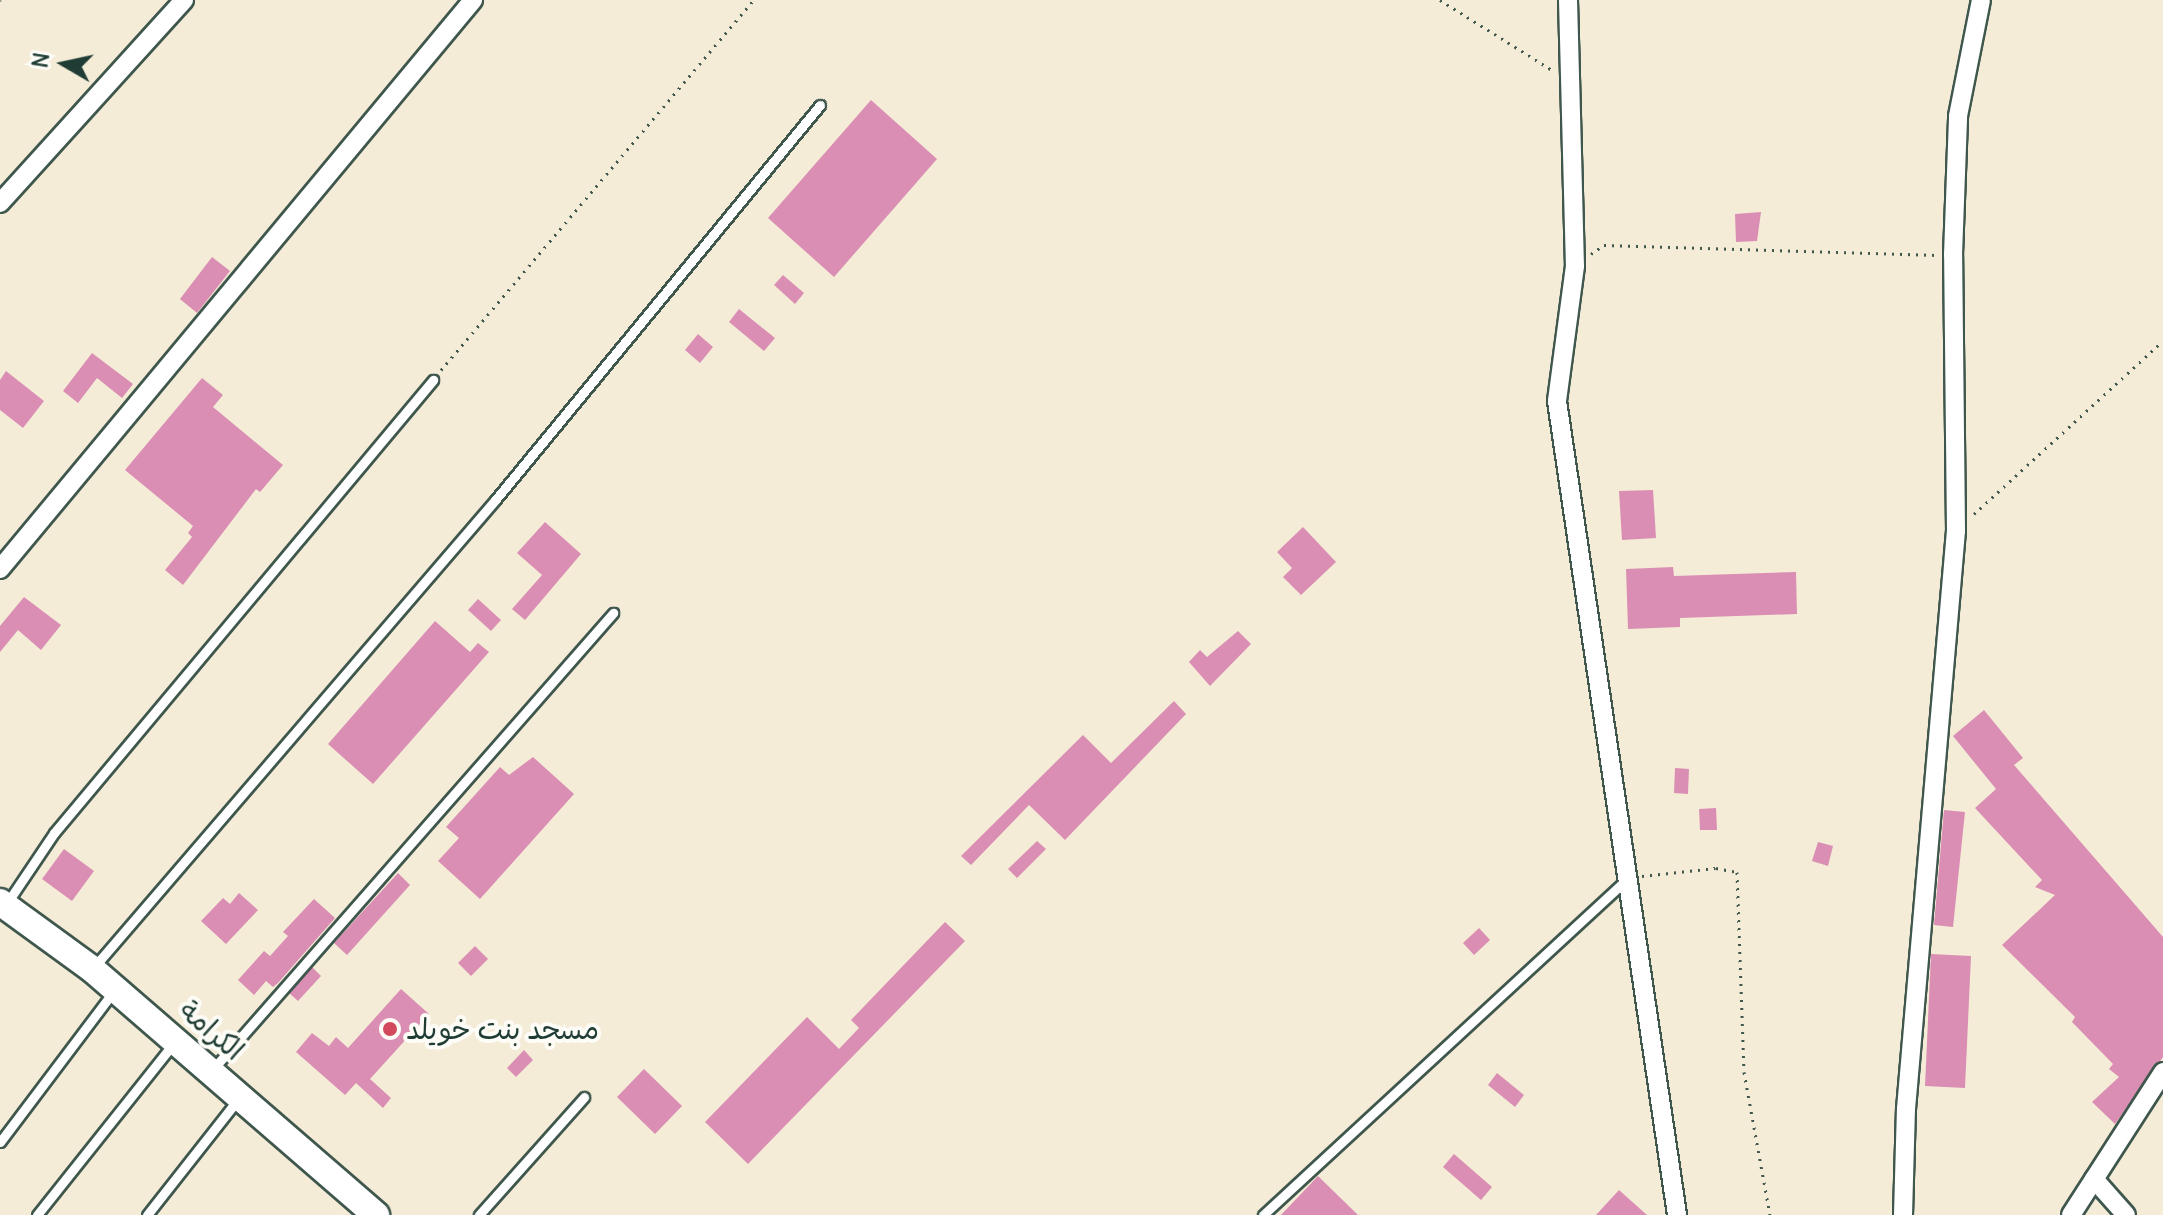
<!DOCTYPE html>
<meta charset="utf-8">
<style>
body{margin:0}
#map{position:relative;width:2163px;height:1215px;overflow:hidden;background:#f5ecd8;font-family:Delius,"Playpen Sans Arabic",sans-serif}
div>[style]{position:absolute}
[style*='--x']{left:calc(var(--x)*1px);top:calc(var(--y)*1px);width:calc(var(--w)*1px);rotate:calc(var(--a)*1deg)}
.building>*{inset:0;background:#da8eb3}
.path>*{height:3px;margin-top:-1.5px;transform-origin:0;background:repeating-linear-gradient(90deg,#3f574d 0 2px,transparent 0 8px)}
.roads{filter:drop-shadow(2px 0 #3f574d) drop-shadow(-2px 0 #3f574d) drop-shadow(0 2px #3f574d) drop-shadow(0 -2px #3f574d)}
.service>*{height:9px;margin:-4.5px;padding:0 4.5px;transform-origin:4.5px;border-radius:4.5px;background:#fff}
.minor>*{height:18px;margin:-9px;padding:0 9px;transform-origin:9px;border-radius:9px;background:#fff}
.secondary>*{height:26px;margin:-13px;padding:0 13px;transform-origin:13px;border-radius:13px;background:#fff}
.dots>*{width:22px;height:22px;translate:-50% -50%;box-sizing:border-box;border:4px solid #fdfcf7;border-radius:50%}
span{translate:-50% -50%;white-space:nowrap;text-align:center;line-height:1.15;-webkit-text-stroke:8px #fdfcf7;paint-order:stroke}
.poi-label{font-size:28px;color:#1f3d34}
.left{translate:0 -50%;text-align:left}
.street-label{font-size:28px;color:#1f3d34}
.north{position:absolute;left:24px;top:24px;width:80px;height:80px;-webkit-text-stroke:6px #fdfcf7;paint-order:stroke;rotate:279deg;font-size:22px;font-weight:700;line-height:32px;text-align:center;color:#1f3d34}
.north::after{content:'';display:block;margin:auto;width:28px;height:36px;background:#1f3d34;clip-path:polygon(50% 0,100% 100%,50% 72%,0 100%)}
</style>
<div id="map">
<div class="building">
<div style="clip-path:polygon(871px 100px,937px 159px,834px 277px,768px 218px)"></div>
<div style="clip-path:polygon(1761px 212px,1757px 241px,1736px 242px,1735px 214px)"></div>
<div style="clip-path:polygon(212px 257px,230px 271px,197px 313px,180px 299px)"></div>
<div style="clip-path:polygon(783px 275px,804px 293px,795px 304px,774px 285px)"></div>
<div style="clip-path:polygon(739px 309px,775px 338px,764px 351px,729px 322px)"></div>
<div style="clip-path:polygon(698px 334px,713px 347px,700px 363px,685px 350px)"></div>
<div style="clip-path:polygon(92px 353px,133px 384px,122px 398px,97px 378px,78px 403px,63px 391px)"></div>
<div style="clip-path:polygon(6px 371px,44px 401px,23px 428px,0 410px,0 380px)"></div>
<div style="clip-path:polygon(202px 378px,223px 395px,213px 407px,283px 465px,260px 492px,256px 489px,183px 585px,165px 570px,192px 537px,188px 533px,193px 526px,125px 470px)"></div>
<div style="clip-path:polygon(1653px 490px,1656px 538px,1622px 540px,1619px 491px)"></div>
<div style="clip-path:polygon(545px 522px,581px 554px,525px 620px,512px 609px,542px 575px,517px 553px)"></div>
<div style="clip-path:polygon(1303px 527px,1336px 562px,1301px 595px,1283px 577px,1292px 568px,1277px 552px)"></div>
<div style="clip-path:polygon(1673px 567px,1674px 576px,1796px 572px,1797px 614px,1680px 618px,1680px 627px,1628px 629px,1626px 569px)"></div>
<div style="clip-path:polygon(24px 597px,61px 625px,41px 650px,18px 630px,0 652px,0 626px)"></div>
<div style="clip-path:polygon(478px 599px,501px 620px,491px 631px,468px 610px)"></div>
<div style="clip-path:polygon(435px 621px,470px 652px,478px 643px,489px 652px,373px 784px,328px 744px)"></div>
<div style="clip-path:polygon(1238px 631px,1251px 644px,1210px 686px,1189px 662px,1200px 650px,1207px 657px)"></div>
<div style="clip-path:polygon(1174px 701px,1186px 714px,1065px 840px,1029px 805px,971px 865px,961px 856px,1083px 735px,1111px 763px)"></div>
<div style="clip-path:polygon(1984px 710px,2023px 758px,2014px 765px,2163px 937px,2163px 1057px,2115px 1124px,2092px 1102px,2119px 1077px,2109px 1069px,2113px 1064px,2072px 1022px,2075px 1017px,2002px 945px,2055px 895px,2035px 887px,2042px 880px,1975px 808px,1996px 789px,1953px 736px)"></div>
<div style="clip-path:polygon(533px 757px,574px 794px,480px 899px,438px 861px,459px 838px,446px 827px,500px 767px,509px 775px)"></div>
<div style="clip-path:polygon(1675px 768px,1689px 769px,1688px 794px,1674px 793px)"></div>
<div style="clip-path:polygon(1716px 808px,1717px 830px,1700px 830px,1699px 809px)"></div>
<div style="clip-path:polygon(1944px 810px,1965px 812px,1953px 927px,1934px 925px)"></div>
<div style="clip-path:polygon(1037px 841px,1046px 849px,1017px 878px,1008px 869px)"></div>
<div style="clip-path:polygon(1818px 842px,1833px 846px,1828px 866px,1812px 861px)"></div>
<div style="clip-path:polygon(64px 849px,94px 871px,72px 901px,42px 879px)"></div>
<div style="clip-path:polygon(398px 873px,410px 885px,347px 955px,334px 943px)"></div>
<div style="clip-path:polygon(239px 893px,258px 910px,226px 944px,201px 921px,223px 898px,230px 904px)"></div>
<div style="clip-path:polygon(314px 899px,335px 918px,278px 983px,273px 987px,266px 981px,254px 995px,238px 980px,264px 951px,270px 956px,288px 936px,283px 932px)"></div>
<div style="clip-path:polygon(945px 922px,965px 941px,748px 1164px,705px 1122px,807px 1017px,839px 1049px,859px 1028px,851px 1020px)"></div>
<div style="clip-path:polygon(1479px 928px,1490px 940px,1474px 955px,1463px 943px)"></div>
<div style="clip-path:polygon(475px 946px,488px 959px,471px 976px,458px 963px)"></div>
<div style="clip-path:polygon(1931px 954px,1971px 956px,1965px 1088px,1925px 1086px)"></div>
<div style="clip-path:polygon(312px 967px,321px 976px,298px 1001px,289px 993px)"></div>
<div style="clip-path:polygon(401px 989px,429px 1014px,370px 1079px,391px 1098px,383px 1108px,356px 1083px,345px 1095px,296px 1052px,312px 1033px,329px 1046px,336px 1037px,348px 1048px)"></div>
<div style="clip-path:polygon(524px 1050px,533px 1060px,516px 1077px,507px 1068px)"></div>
<div style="clip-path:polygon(644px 1069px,682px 1106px,655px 1134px,617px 1097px)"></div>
<div style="clip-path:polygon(1497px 1073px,1524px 1095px,1515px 1107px,1488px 1085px)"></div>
<div style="clip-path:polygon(1454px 1154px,1492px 1187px,1481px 1200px,1443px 1167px)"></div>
<div style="clip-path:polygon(1318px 1176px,1358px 1215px,1281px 1215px)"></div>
<div style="clip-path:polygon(1619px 1190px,1647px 1215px,1596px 1215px)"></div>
</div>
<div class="path">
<div style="--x:1440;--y:0;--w:132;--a:32"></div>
<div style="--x:0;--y:1;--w:1;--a:-90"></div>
<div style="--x:1591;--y:254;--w:16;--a:-35"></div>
<div style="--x:1604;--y:245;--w:333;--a:1.7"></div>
<div style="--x:441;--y:370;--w:485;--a:-49.8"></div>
<div style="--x:1974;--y:514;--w:256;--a:-42.5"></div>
<div style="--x:1642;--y:876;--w:74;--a:-6.2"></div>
<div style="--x:1716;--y:868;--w:21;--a:11"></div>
<div style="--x:1737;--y:872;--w:200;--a:88"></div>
<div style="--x:1744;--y:1072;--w:145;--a:79.7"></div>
</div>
<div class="roads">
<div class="service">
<div style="--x:7;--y:903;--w:84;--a:-56.1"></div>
<div style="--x:54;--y:833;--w:591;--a:-50.08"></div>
<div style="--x:94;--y:967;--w:617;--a:-49.34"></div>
<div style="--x:496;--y:499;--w:510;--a:-50.57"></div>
<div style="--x:213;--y:1069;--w:607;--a:-48.74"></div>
<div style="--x:0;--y:1142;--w:188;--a:-53"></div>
<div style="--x:37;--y:1215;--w:220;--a:-51.5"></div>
<div style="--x:147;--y:1215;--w:149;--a:-51.8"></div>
<div style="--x:479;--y:1215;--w:158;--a:-48.3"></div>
<div style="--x:1263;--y:1215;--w:497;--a:-42.7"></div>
</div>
<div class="minor">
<div style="--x:1568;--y:0;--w:266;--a:88.5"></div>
<div style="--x:1575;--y:266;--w:136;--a:97.6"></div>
<div style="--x:1557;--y:401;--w:823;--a:81.61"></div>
<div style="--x:0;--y:203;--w:274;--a:-47.8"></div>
<div style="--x:0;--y:569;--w:740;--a:-50.26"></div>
<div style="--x:2094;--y:1179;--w:48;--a:48.4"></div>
<div style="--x:1903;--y:1215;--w:106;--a:-88.4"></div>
<div style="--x:1906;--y:1109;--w:580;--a:-85.06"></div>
<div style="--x:1956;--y:531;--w:276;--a:-90.6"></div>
<div style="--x:1953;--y:255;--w:139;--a:-87.9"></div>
<div style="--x:1958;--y:116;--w:118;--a:-78.8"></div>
<div style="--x:2071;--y:1215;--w:170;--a:-57.2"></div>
</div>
<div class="secondary">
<div style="--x:0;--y:902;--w:114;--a:36.1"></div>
<div style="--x:92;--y:969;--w:376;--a:40.9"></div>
</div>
</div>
<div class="dots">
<div style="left:390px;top:1029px;background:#d1495b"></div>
</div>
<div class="poi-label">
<span class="left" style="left:406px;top:1029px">مسجد بنت خويلد</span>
</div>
<div class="street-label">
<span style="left:212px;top:1030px;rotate:41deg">الكرامة</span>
</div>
<div class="north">N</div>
</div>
